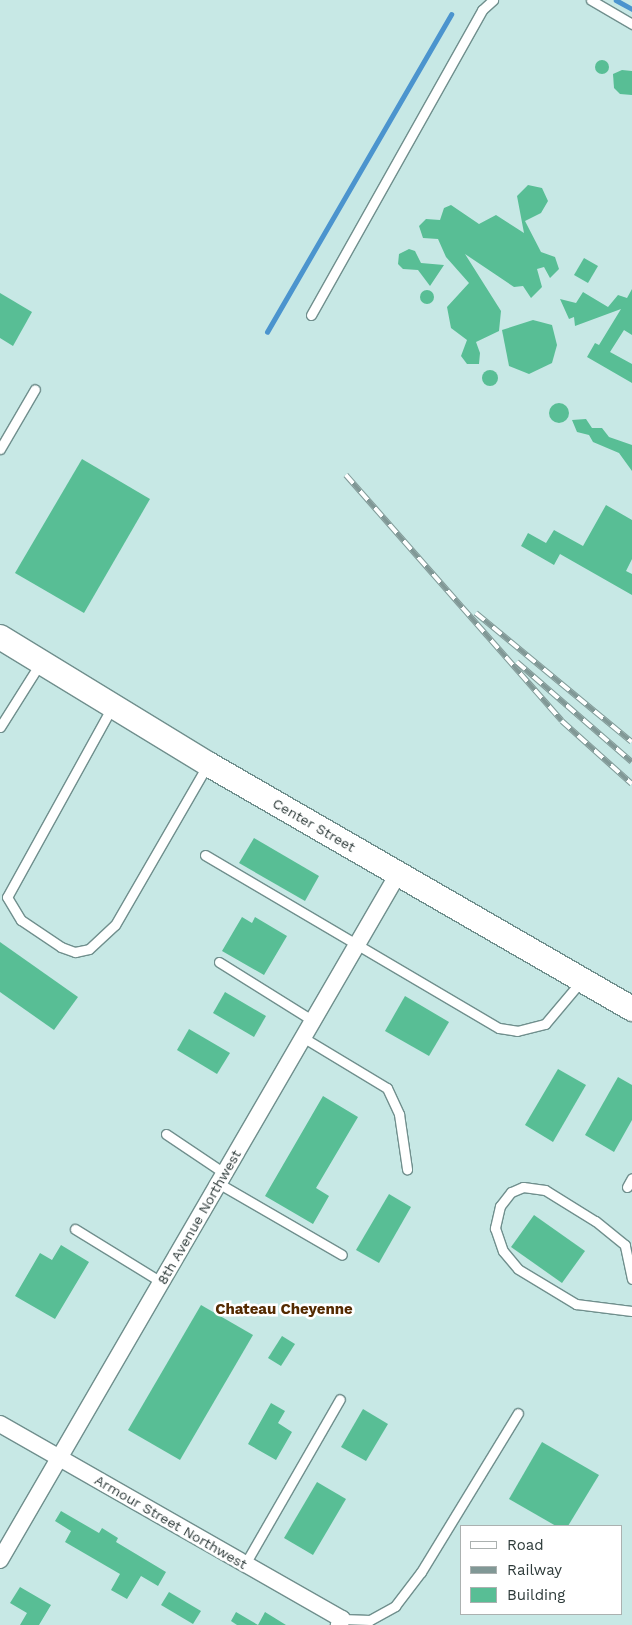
<!DOCTYPE html>
<style>
body{margin:0}
#map{position:relative;width:632px;height:1625px;overflow:hidden;background:#c7e8e5;font-family:"Work Sans",sans-serif}
div>[style]{position:absolute}
[style*='--x']{left:calc(var(--x)*1px);top:calc(var(--y)*1px);width:calc(var(--w)*1px);rotate:calc(var(--a)*1deg)}
.stream>*{height:4.5px;margin:-2.25px;padding:0 2.25px;transform-origin:2.25px;border-radius:2.25px;background:#4b94ce}
.building>*{inset:0;background:#58be95}
.round{border-radius:50%}
.roads{filter:drop-shadow(1px 0 #708f8d) drop-shadow(-1px 0 #708f8d) drop-shadow(0 1px #708f8d) drop-shadow(0 -1px #708f8d)}
.lane>*{height:9px;margin:-4.5px;padding:0 4.5px;transform-origin:4.5px;border-radius:4.5px;background:#fff}
.street>*{height:16px;margin:-8px;padding:0 8px;transform-origin:8px;border-radius:8px;background:#fff}
.secondary>*{height:24px;margin:-12px;padding:0 12px;transform-origin:12px;border-radius:12px;background:#fff}
.rail>*{height:5.5px;margin-top:-2.75px;transform-origin:0;background:repeating-linear-gradient(90deg,#fff 0 11px,#819896 0 22px);box-sizing:border-box;border-block:1px solid #819896}
span{translate:-50% -50%;white-space:nowrap;text-align:center;line-height:1.15;-webkit-text-stroke:5px #fff;paint-order:stroke}
.street-label{font-size:14px;color:#2e3b3a}
.neighbourhood-label{font-size:15px;color:#542a00;font-weight:700}
.legend{position:absolute;left:460px;top:1525px;width:162px;height:90px;box-sizing:border-box;background:#fff;border:1px solid #abb1b0;margin:0;padding:6px 9px;list-style:none;font-size:15px;color:#2e3b3a}
.legend li{display:flex;align-items:center;gap:10px;height:25px}
.legend b{width:25px;border:1px solid #abb1b0}
</style>
<div id="map">
<div class="stream">
<div style="--x:616;--y:0;--w:18;--a:29"></div>
<div style="--x:267;--y:332;--w:367;--a:-59.9"></div>
</div>
<div class="building">
<div class="round" style="left:595px;top:60px;width:14px;height:14px"></div>
<div style="clip-path:polygon(622px 70px,632px 71px,632px 95px,620px 94px,614px 88px,613px 74px)"></div>
<div style="clip-path:polygon(528px 185px,542px 188px,548px 201px,541px 213px,525px 221px,541px 252px,555px 257px,559px 269px,550px 278px,544px 267px,537px 269px,542px 287px,531px 298px,523px 286px,514px 287px,465px 254px,501px 311px,499px 331px,476px 342px,480px 353px,479px 364px,467px 364px,461px 356px,467px 340px,451px 328px,447px 307px,469px 283px,446px 257px,438px 239px,423px 238px,419px 226px,426px 219px,440px 220px,444px 208px,451px 205px,479px 224px,496px 215px,524px 233px,517px 196px)"></div>
<div style="clip-path:polygon(409px 249px,415px 251px,421px 263px,444px 265px,430px 286px,418px 270px,403px 269px,398px 264px,399px 254px)"></div>
<div style="clip-path:polygon(584px 258px,598px 266px,588px 283px,574px 275px)"></div>
<div style="clip-path:polygon(632px 289px,632px 335px,624px 330px,610px 352px,632px 364px,632px 383px,587px 357px,595px 343px,599px 345px,621px 309px,575px 326px,574px 317px,569px 319px,560px 299px,576px 303px,583px 292px,608px 307px,618px 295px,627px 298px)"></div>
<div class="round" style="left:420px;top:290px;width:14px;height:14px"></div>
<div style="clip-path:polygon(0 293px,32px 312px,13px 346px,0 338px)"></div>
<div style="clip-path:polygon(533px 320px,552px 325px,557px 345px,552px 363px,529px 374px,509px 366px,502px 330px)"></div>
<div class="round" style="left:482px;top:370px;width:16px;height:16px"></div>
<div class="round" style="left:549px;top:403px;width:20px;height:20px"></div>
<div style="clip-path:polygon(586px 419px,592px 428px,602px 428px,609px 437px,632px 445px,632px 471px,619px 453px,593px 442px,589px 435px,577px 432px,572px 420px)"></div>
<div style="clip-path:polygon(82px 459px,150px 499px,84px 613px,15px 573px)"></div>
<div style="clip-path:polygon(606px 505px,632px 520px,632px 559px,626px 571px,632px 574px,632px 595px,560px 554px,554px 565px,521px 546px,528px 533px,546px 543px,554px 530px,583px 546px)"></div>
<div style="clip-path:polygon(254px 838px,319px 876px,305px 901px,239px 863px)"></div>
<div style="clip-path:polygon(242px 917px,252px 923px,255px 917px,287px 936px,264px 975px,222px 951px)"></div>
<div style="clip-path:polygon(0 942px,78px 997px,54px 1030px,0 992px)"></div>
<div style="clip-path:polygon(225px 992px,266px 1016px,254px 1037px,213px 1013px)"></div>
<div style="clip-path:polygon(405px 996px,449px 1022px,429px 1056px,385px 1031px)"></div>
<div style="clip-path:polygon(189px 1029px,230px 1053px,217px 1074px,177px 1050px)"></div>
<div style="clip-path:polygon(558px 1069px,586px 1085px,553px 1142px,525px 1125px)"></div>
<div style="clip-path:polygon(618px 1077px,632px 1085px,632px 1120px,614px 1152px,585px 1135px)"></div>
<div style="clip-path:polygon(323px 1096px,358px 1117px,316px 1188px,329px 1196px,313px 1224px,265px 1196px)"></div>
<div style="clip-path:polygon(389px 1194px,411px 1207px,379px 1263px,356px 1250px)"></div>
<div style="clip-path:polygon(534px 1215px,585px 1251px,562px 1283px,511px 1247px)"></div>
<div style="clip-path:polygon(61px 1245px,89px 1262px,55px 1319px,15px 1296px,40px 1253px,52px 1260px)"></div>
<div style="clip-path:polygon(201px 1305px,253px 1335px,180px 1460px,128px 1430px)"></div>
<div style="clip-path:polygon(282px 1336px,295px 1344px,281px 1366px,268px 1358px)"></div>
<div style="clip-path:polygon(271px 1403px,285px 1411px,278px 1423px,292px 1432px,276px 1460px,248px 1444px)"></div>
<div style="clip-path:polygon(363px 1409px,388px 1424px,366px 1461px,341px 1447px)"></div>
<div style="clip-path:polygon(542px 1442px,599px 1475px,568px 1526px,556px 1526px,509px 1499px)"></div>
<div style="clip-path:polygon(317px 1482px,346px 1499px,313px 1555px,284px 1538px)"></div>
<div style="clip-path:polygon(61px 1511px,99px 1533px,102px 1528px,118px 1538px,116px 1542px,166px 1572px,158px 1586px,141px 1576px,127px 1599px,111px 1590px,120px 1574px,65px 1542px,71px 1531px,55px 1521px)"></div>
<div style="clip-path:polygon(20px 1587px,51px 1605px,39px 1625px,20px 1625px,27px 1613px,10px 1603px)"></div>
<div style="clip-path:polygon(169px 1592px,201px 1611px,193px 1624px,161px 1605px)"></div>
<div style="clip-path:polygon(236px 1612px,258px 1625px,265px 1612px,286px 1625px,237px 1625px,231px 1621px)"></div>
</div>
<div class="roads">
<div class="lane">
<div style="--x:591;--y:0;--w:48;--a:30.3"></div>
<div style="--x:311;--y:315;--w:350;--a:-60.7"></div>
<div style="--x:482;--y:10;--w:15;--a:-42"></div>
<div style="--x:0;--y:449;--w:69;--a:-59.7"></div>
<div style="--x:112;--y:707;--w:217;--a:118.9"></div>
<div style="--x:7;--y:897;--w:27;--a:59"></div>
<div style="--x:21;--y:920;--w:48;--a:34"></div>
<div style="--x:61;--y:947;--w:15;--a:20"></div>
<div style="--x:75;--y:952;--w:14;--a:-12"></div>
<div style="--x:89;--y:949;--w:35;--a:-43"></div>
<div style="--x:115;--y:925;--w:186;--a:-60"></div>
<div style="--x:0;--y:727;--w:77;--a:-57.8"></div>
<div style="--x:205;--y:855;--w:341;--a:30.5"></div>
<div style="--x:499;--y:1028;--w:18;--a:9"></div>
<div style="--x:517;--y:1031;--w:29;--a:-14"></div>
<div style="--x:545;--y:1024;--w:57;--a:-49.9"></div>
<div style="--x:219;--y:962;--w:113;--a:32"></div>
<div style="--x:304;--y:1038;--w:97;--a:31.1"></div>
<div style="--x:387;--y:1088;--w:29;--a:65"></div>
<div style="--x:399;--y:1114;--w:56;--a:81.7"></div>
<div style="--x:166;--y:1134;--w:70;--a:33.9"></div>
<div style="--x:218;--y:1183;--w:143;--a:30.1"></div>
<div style="--x:627;--y:1187;--w:10;--a:-61"></div>
<div style="--x:75;--y:1229;--w:101;--a:31.6"></div>
<div style="--x:632;--y:1279;--w:35;--a:-102"></div>
<div style="--x:625;--y:1245;--w:38;--a:-141"></div>
<div style="--x:595;--y:1221;--w:59;--a:-148.2"></div>
<div style="--x:545;--y:1190;--w:22;--a:-172"></div>
<div style="--x:523;--y:1187;--w:13;--a:157"></div>
<div style="--x:511;--y:1192;--w:18;--a:128"></div>
<div style="--x:500;--y:1206;--w:23;--a:103"></div>
<div style="--x:495;--y:1228;--w:24;--a:71"></div>
<div style="--x:503;--y:1251;--w:23;--a:50"></div>
<div style="--x:518;--y:1269;--w:68;--a:31.1"></div>
<div style="--x:576;--y:1304;--w:56;--a:7.1"></div>
<div style="--x:245;--y:1564;--w:190;--a:-60.1"></div>
<div style="--x:342;--y:1619;--w:28;--a:2"></div>
<div style="--x:370;--y:1620;--w:29;--a:-29"></div>
<div style="--x:395;--y:1606;--w:43;--a:-52.6"></div>
<div style="--x:421;--y:1572;--w:186;--a:-58.6"></div>
</div>
<div class="street">
<div style="--x:0;--y:1424;--w:394;--a:29.7"></div>
<div style="--x:342;--y:1619;--w:7;--a:117"></div>
<div style="--x:0;--y:1560;--w:793;--a:-59.88"></div>
</div>
<div class="secondary">
<div style="--x:0;--y:637;--w:244;--a:31.4"></div>
<div style="--x:208;--y:764;--w:490;--a:30"></div>
</div>
</div>
<div class="rail">
<div style="--x:346;--y:475;--w:327;--a:48.7"></div>
<div style="--x:562;--y:721;--w:94;--a:42"></div>
<div style="--x:476;--y:613;--w:202;--a:39.6"></div>
<div style="--x:517;--y:662;--w:152;--a:41"></div>
</div>
<div class="street-label">
<span style="left:314px;top:825px;rotate:30deg">Center Street</span>
<span style="left:199px;top:1217px;rotate:-60deg">8th Avenue Northwest</span>
<span style="left:171px;top:1522px;rotate:30deg">Armour Street Northwest</span>
</div>
<div class="neighbourhood-label">
<span style="left:284px;top:1310px">Chateau Cheyenne</span>
</div>
<ul class="legend">
<li><b style="height:6px;background:#fff"></b>Road</li>
<li><b style="height:6px;background:#819896"></b>Railway</li>
<li><b style="height:14px;background:#58be95"></b>Building</li>
</ul>
</div>
